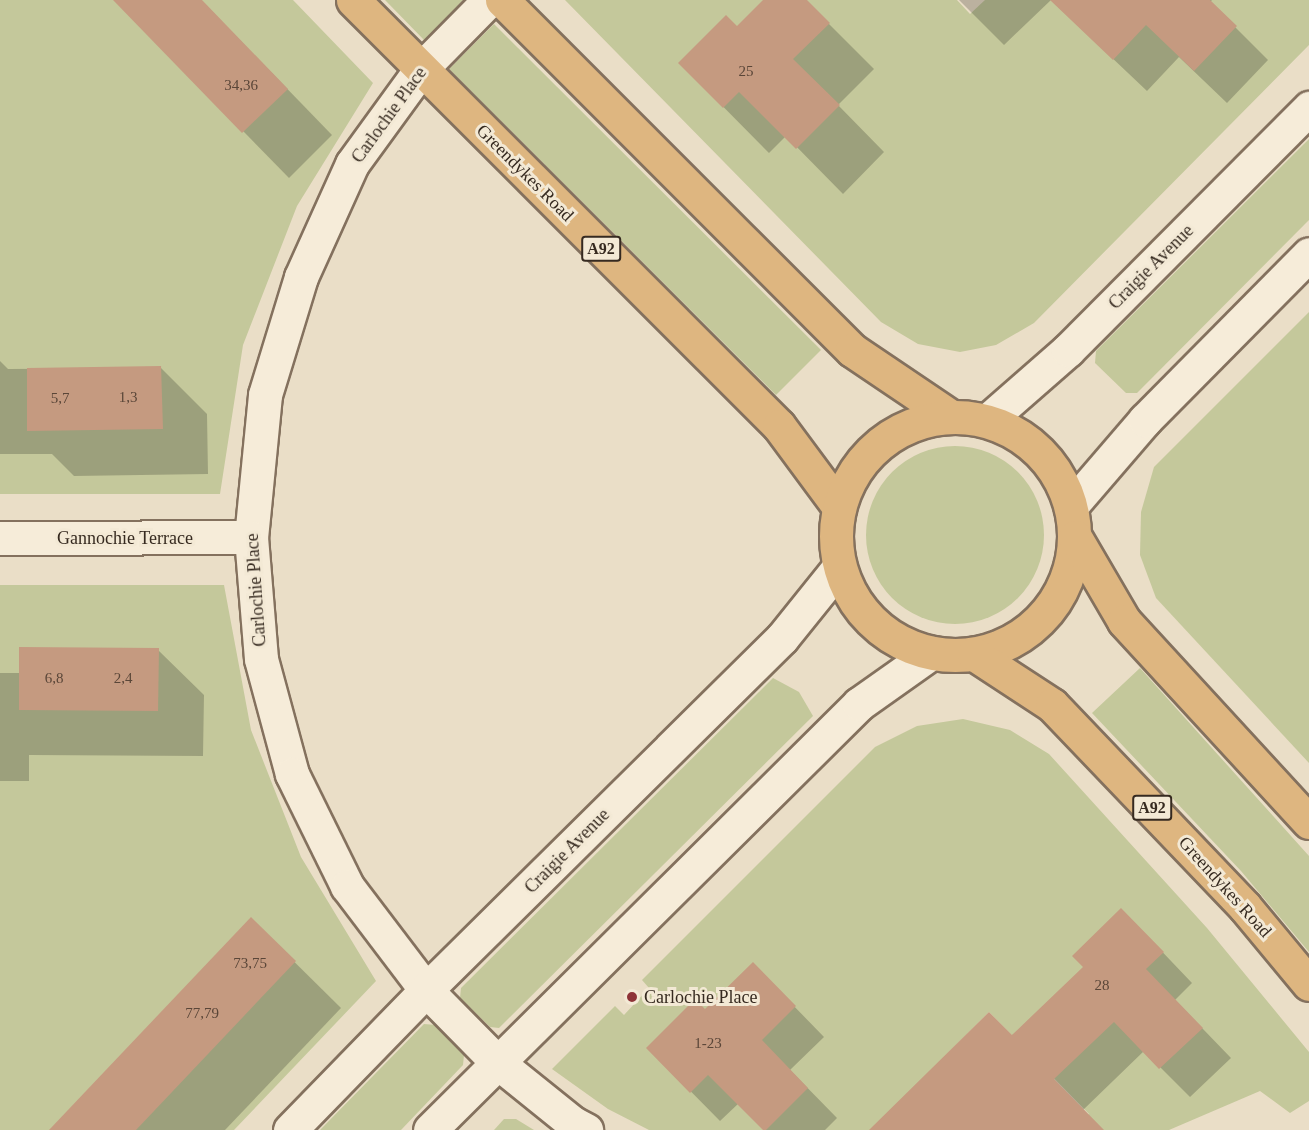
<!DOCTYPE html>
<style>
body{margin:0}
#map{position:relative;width:1309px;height:1130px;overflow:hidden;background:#eadec7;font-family:"Times New Roman",serif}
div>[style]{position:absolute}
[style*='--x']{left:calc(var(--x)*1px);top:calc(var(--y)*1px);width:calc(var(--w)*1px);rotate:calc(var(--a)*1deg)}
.green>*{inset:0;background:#c4c89b}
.round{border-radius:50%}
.shadow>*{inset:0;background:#0003}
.building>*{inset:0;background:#c59a80}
.roads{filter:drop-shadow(2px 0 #84715e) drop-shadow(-2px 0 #84715e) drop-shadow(0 2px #84715e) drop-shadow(0 -2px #84715e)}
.minor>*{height:33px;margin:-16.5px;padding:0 16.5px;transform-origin:16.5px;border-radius:16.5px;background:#f6ecd9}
.tertiary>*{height:33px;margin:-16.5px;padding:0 16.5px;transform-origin:16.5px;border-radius:16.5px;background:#f6ecd9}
.trunk>*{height:33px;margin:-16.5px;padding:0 16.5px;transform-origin:16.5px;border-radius:16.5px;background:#deb680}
.trunk>.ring{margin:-16.5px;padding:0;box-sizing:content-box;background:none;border:33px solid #deb680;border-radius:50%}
.dots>*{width:16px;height:16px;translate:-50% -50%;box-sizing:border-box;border:3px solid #f3e9d5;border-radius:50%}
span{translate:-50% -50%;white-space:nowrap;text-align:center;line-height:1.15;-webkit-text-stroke:6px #f3e9d5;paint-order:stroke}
.number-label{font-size:15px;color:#5a4638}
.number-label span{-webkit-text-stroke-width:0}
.shield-label span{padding:2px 4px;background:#f3e9d5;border:2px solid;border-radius:4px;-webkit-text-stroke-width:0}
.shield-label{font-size:16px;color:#362a20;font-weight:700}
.street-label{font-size:18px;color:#362a20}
.poi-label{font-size:18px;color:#362a20}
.left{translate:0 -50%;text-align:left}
</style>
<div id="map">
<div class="green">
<div style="clip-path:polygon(0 0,293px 0,373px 83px,297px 206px,243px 345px,220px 494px,0 494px)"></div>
<div style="clip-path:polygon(385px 0,463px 0,425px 41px)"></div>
<div style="clip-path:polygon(565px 0,957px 0,970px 14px,985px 0,1309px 0,1309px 45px,1034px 323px,996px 345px,960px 352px,918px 344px,881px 322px)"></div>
<div style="clip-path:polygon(494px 24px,821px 350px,776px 395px,449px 69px)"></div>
<div style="clip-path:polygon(1309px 139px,1309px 220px,1137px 393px,1126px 393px,1095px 363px,1096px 351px)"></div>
<div style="clip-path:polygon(1309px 312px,1309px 763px,1156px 598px,1140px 555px,1141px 512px,1154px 467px)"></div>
<div class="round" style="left:866px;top:446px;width:178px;height:178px"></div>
<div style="clip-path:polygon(0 585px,224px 585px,251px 730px,301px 857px,376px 981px,234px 1130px,0 1130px)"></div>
<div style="clip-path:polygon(1140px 668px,1309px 856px,1309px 952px,1241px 871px,1092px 713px)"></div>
<div style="clip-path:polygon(773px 678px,799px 692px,813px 716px,499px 1028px,490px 1027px,460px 998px,461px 988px)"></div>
<div style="clip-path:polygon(963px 719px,1010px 730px,1049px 754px,1207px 928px,1309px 1052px,1309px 1101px,1290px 1113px,1260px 1091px,1169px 1130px,1073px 1130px,1089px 1114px,989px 1012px,871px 1130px,649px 1130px,608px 1109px,552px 1069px,615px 1006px,624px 1015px,649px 988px,642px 980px,875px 747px,917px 726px)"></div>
<div style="clip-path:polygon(424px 1024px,436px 1025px,464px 1055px,463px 1065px,401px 1130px,320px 1130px)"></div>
<div style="clip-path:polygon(504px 1119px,516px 1119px,534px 1130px,494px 1130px)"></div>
</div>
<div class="shadow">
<div style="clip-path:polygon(115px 0,201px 0,332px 135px,289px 178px)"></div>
<div style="clip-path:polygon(765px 0,805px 0,874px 69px,838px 105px,884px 152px,843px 194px,786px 136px,769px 153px,680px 63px,737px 28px)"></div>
<div style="clip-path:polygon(959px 0,1212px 0,1210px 2px,1268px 60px,1227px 103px,1179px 57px,1147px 91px,1051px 0,1004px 45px)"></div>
<div style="clip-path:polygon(0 361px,8px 369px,161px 368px,207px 414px,208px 474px,74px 476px,52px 454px,0 454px)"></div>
<div style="clip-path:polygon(158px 650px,204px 695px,203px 756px,29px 755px,29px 781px,0 781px,0 673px,21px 673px)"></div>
<div style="clip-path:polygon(251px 919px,341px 1008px,225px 1130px,51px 1130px)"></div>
<div style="clip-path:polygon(1151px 940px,1192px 983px,1175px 1000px,1231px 1058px,1190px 1097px,1144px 1051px,1083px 1110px,1103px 1130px,873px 1130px)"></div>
<div style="clip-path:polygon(753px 964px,824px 1037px,790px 1070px,837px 1118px,825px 1130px,765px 1130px,739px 1103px,720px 1121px,648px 1048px,706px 1012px)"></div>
</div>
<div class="building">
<div style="clip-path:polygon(113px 0,202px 0,288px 89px,242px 133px)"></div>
<div style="clip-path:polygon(763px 0,807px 0,830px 23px,793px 59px,840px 105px,796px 149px,739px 92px,723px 108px,678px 63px,726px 15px,737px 26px)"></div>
<div style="clip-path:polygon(1050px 0,1210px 0,1237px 26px,1194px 71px,1146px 25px,1113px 60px)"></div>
<div style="clip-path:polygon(161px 366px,163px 429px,27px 431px,27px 368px)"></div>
<div style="clip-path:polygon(19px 647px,159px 648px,158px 711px,19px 710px)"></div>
<div style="clip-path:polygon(1121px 908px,1164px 952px,1146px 969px,1203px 1028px,1159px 1069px,1114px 1022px,1054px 1079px,1104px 1130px,869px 1130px,989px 1012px,1012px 1035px,1083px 967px,1072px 956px)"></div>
<div style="clip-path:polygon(251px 917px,296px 961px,172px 1092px,136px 1130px,49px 1130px)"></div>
<div style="clip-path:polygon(753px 962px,796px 1006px,762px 1040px,808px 1088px,766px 1130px,763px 1130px,708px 1075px,690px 1093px,646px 1048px,695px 999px,705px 1009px)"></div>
</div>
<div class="roads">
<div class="minor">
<div style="--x:489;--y:0;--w:97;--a:134.6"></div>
<div style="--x:421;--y:69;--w:117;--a:126"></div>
<div style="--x:352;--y:164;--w:124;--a:114.3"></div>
<div style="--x:301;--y:277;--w:123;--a:107"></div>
<div style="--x:265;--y:395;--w:143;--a:95.6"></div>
<div style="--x:251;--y:537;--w:122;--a:85.3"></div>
<div style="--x:261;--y:659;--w:119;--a:74.9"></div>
<div style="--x:292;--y:774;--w:125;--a:63.8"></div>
<div style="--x:347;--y:886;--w:131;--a:52.8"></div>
<div style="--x:426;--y:990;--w:101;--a:45.4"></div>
<div style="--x:497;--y:1062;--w:97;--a:38.8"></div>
<div style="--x:573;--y:1123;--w:15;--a:28"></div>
<div style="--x:0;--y:538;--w:251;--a:-0.2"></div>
</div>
<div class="tertiary">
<div style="--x:988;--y:420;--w:106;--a:-41.2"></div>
<div style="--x:1068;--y:350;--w:342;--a:-45.1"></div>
<div style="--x:1071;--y:506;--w:113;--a:-49.3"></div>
<div style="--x:1145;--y:420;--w:233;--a:-45.3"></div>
<div style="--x:290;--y:1130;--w:195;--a:-45.8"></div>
<div style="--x:426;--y:990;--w:501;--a:-44.68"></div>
<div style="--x:782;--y:638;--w:91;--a:-51.2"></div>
<div style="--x:430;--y:1130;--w:605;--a:-44.8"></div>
<div style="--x:859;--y:704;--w:88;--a:-35.3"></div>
</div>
<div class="trunk">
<div style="--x:353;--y:0;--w:602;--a:45"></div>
<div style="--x:779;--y:426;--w:101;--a:53.5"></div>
<div style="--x:502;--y:0;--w:495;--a:45"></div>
<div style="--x:852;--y:350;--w:118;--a:34"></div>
<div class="ring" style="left:836px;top:417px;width:205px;height:205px"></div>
<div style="--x:1075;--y:537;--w:97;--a:59.7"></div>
<div style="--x:1124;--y:621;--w:273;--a:47.4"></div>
<div style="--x:974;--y:654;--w:93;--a:33.2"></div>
<div style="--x:1052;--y:705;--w:279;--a:46.3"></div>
<div style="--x:1245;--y:907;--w:100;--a:50.3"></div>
</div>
</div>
<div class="dots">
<div style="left:632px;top:997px;background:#8e3337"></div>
</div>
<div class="number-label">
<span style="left:746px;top:72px">25</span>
<span style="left:241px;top:86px">34,36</span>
<span style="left:128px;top:398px">1,3</span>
<span style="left:60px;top:399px">5,7</span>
<span style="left:54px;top:679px">6,8</span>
<span style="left:123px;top:679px">2,4</span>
<span style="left:250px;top:964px">73,75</span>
<span style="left:1102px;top:986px">28</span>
<span style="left:202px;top:1014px">77,79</span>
<span style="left:708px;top:1044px">1-23</span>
</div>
<div class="shield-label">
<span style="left:601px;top:249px">A92</span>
<span style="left:1152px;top:808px">A92</span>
</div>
<div class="street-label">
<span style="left:389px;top:115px;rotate:-54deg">Carlochie Place</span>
<span style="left:525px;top:173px;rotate:45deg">Greendykes Road</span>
<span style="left:1151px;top:267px;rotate:-45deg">Craigie Avenue</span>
<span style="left:125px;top:538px">Gannochie Terrace</span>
<span style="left:256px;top:590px;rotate:-94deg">Carlochie Place</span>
<span style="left:567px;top:851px;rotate:-45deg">Craigie Avenue</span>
<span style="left:1225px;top:887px;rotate:48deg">Greendykes Road</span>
</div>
<div class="poi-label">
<span class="left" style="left:644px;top:997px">Carlochie Place</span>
</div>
</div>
